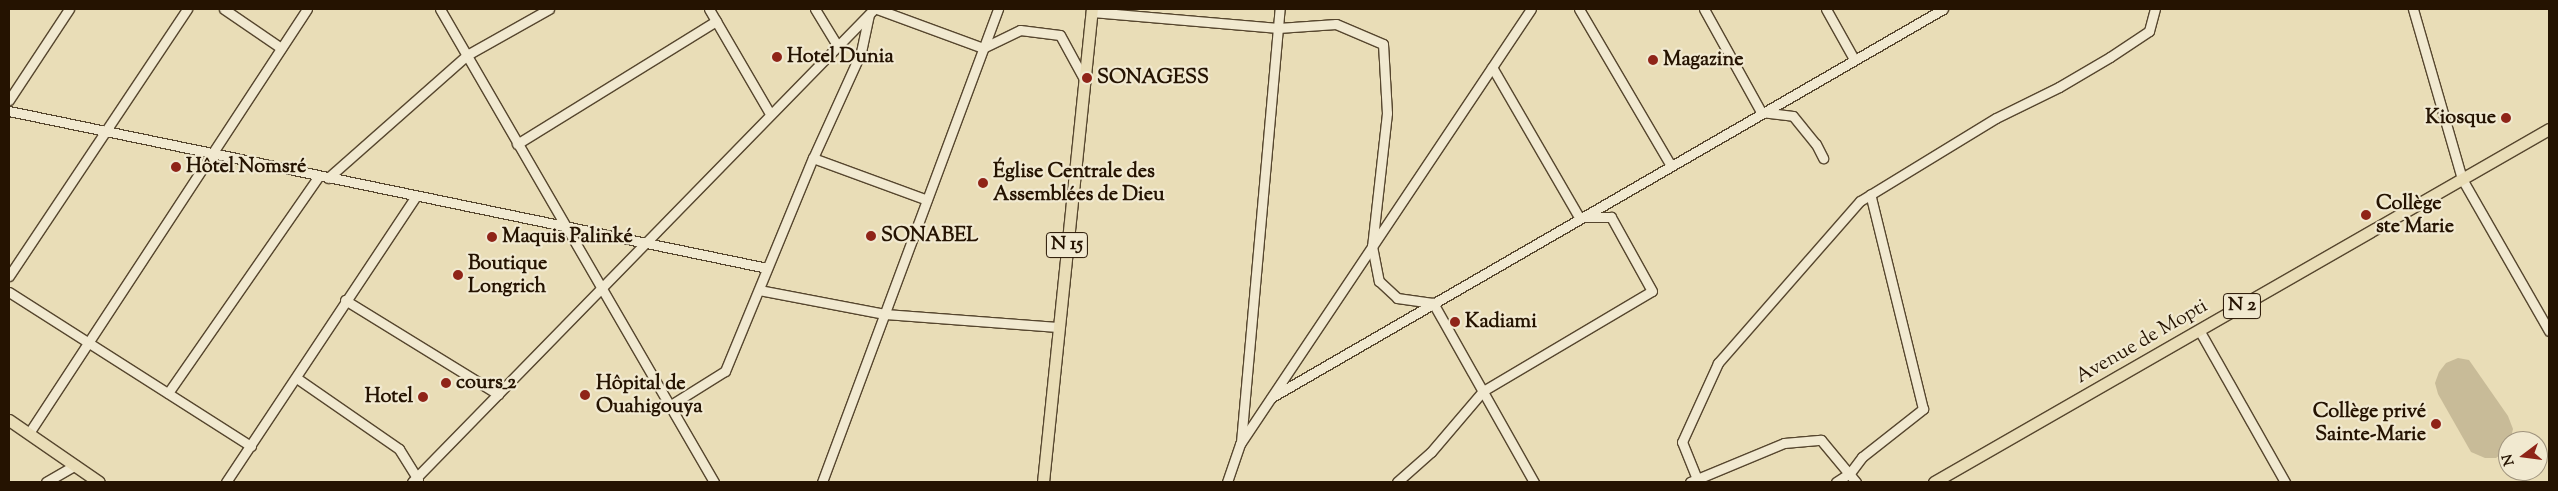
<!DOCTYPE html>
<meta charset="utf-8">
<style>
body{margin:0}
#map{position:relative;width:2558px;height:491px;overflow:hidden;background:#e9ddb7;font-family:"Sorts Mill Goudy",serif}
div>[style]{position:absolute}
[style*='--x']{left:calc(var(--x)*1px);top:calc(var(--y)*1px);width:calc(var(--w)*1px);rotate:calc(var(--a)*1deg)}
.green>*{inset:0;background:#c8bb98}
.roads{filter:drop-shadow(1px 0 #56462e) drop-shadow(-1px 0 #56462e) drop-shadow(0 1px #56462e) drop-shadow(0 -1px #56462e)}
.minor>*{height:9px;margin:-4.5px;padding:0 4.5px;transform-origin:4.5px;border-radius:4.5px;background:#f1e9d0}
.major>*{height:11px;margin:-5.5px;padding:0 5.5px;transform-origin:5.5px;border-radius:5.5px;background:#e9ddb7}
.dots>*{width:14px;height:14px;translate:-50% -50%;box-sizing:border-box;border:2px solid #f1e9d0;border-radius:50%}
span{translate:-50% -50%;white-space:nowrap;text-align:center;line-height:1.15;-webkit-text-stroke:4.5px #f1e9d0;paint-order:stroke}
.shield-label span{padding:1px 4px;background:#f1e9d0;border:1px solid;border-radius:4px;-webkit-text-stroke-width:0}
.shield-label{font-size:19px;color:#251301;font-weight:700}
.poi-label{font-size:20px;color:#251301;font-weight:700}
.left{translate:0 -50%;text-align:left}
.right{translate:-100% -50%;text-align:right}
.street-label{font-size:20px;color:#251301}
.frame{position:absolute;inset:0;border:10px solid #251301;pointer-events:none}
.north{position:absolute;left:2498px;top:431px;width:50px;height:50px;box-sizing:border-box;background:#f1e9d0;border:1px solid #9f937d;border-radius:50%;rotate:255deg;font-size:14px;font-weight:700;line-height:20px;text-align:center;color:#251301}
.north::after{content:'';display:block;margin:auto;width:18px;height:22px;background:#8f2418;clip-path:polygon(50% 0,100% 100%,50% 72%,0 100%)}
</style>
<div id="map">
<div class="green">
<div style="clip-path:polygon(2458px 358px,2469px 360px,2508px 416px,2513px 429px,2508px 449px,2496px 458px,2485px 458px,2471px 452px,2438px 394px,2435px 383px,2439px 372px,2446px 363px)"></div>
</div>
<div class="roads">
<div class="minor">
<div style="--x:224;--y:9;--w:69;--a:34.4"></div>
<div style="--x:440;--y:9;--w:547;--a:59.92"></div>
<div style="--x:709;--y:9;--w:121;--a:59.8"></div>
<div style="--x:815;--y:9;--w:42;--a:58.6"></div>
<div style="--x:877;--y:9;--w:113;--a:20.2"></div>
<div style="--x:983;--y:48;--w:41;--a:-25.9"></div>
<div style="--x:1020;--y:30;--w:40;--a:7.1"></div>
<div style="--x:1060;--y:35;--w:50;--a:61.4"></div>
<div style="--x:1579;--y:9;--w:180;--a:59.6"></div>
<div style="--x:1704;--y:9;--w:118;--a:61"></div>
<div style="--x:1761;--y:112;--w:32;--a:7"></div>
<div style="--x:1793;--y:116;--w:36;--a:51"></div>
<div style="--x:1816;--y:144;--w:16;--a:63"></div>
<div style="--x:1826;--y:9;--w:57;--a:60.8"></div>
<div style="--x:2413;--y:9;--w:177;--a:73.9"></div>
<div style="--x:2462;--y:179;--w:175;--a:60.2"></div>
<div style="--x:1092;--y:12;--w:187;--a:4.9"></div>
<div style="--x:1278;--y:28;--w:58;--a:-3.9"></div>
<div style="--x:1336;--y:24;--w:51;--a:23.1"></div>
<div style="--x:1383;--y:44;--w:69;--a:86.7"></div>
<div style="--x:1387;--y:113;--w:134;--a:96.4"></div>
<div style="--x:1372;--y:246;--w:36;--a:79"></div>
<div style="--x:1379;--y:281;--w:25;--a:43"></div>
<div style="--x:1397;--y:298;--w:36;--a:8"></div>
<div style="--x:1433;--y:303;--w:206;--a:60.6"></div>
<div style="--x:9;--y:100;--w:109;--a:-56.6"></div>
<div style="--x:9;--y:111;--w:774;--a:11.7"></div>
<div style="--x:517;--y:144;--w:234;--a:-31.7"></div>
<div style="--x:813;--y:158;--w:121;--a:20.2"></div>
<div style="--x:328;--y:178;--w:186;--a:-41.5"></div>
<div style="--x:467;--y:55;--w:94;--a:-29.3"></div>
<div style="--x:9;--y:276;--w:321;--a:-56.3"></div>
<div style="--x:759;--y:290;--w:128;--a:10.8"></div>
<div style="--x:885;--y:314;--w:173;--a:4.3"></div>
<div style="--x:9;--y:292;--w:287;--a:32.5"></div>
<div style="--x:345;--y:300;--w:180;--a:31.6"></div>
<div style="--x:2199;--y:330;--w:175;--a:60.5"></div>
<div style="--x:298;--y:379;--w:123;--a:34.7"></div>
<div style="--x:399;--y:449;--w:36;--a:58"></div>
<div style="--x:168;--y:393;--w:264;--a:-55.2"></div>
<div style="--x:1272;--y:397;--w:775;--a:-30.04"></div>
<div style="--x:669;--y:406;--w:66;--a:-32"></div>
<div style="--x:725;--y:371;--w:230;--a:-67.6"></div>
<div style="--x:813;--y:158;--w:116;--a:-65.6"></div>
<div style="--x:861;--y:52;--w:38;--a:-78"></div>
<div style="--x:29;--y:433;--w:507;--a:-56.75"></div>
<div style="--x:1241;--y:442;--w:435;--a:-84.9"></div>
<div style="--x:1697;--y:479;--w:40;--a:-112"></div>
<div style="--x:1682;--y:442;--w:87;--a:-65.5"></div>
<div style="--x:1718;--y:363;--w:215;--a:-48.8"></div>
<div style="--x:1860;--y:201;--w:159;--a:-31.4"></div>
<div style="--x:1996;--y:118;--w:70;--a:-26.2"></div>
<div style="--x:2059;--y:87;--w:59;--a:-30.5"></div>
<div style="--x:2110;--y:57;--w:47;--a:-33.7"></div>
<div style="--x:2149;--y:31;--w:23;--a:-75"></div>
<div style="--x:46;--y:482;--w:34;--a:-30"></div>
<div style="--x:226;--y:482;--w:343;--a:-56.4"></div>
<div style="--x:412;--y:482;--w:661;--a:-45.67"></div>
<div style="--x:822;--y:482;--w:505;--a:-69.59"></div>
<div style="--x:1227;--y:482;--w:40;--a:-71.1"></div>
<div style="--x:1240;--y:444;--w:523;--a:-56.22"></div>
<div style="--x:1397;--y:482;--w:45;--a:-41.4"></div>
<div style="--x:1431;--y:452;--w:80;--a:-49.6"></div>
<div style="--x:1483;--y:391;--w:196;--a:-30.6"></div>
<div style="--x:1652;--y:291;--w:85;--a:-119"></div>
<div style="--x:1611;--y:217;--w:32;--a:180"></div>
<div style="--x:1579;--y:217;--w:173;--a:-120.1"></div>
<div style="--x:1690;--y:482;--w:102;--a:-22.5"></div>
<div style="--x:1784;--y:443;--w:37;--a:-5"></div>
<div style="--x:1821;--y:440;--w:55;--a:50.2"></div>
<div style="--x:1836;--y:482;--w:17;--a:-33"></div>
<div style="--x:1850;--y:473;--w:20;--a:-53"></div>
<div style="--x:1862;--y:457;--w:78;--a:-38.2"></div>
<div style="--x:1923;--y:409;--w:221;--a:-103.8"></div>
</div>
<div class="major">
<div style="--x:9;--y:420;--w:109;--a:34.6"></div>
<div style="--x:1043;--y:482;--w:476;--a:-84.1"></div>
<div style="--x:1934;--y:482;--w:709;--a:-29.86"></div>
</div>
</div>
<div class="dots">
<div style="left:777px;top:57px;background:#8f2418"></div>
<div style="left:1653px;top:60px;background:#8f2418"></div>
<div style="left:1087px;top:78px;background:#8f2418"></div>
<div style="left:2506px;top:118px;background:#8f2418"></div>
<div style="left:176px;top:167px;background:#8f2418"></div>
<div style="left:983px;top:183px;background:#8f2418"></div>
<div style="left:2366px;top:215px;background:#8f2418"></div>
<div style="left:871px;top:236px;background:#8f2418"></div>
<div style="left:492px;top:237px;background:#8f2418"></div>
<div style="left:458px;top:275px;background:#8f2418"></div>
<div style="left:1455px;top:322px;background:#8f2418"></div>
<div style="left:446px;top:383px;background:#8f2418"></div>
<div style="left:585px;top:395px;background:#8f2418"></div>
<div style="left:423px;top:397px;background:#8f2418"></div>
<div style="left:2436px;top:424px;background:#8f2418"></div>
</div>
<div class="shield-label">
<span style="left:1067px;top:245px">N 15</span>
<span style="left:2242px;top:306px">N 2</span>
</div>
<div class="poi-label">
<span class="left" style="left:787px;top:57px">Hotel Dunia</span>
<span class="left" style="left:1663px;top:60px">Magazine</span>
<span class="left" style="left:1097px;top:78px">SONAGESS</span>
<span class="right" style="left:2496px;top:118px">Kiosque</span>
<span class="left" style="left:186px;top:167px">Hôtel Nomsré</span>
<span class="left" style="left:993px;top:184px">Église Centrale des<br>Assemblées de Dieu</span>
<span class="left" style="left:2376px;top:216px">Collège<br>ste Marie</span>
<span class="left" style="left:881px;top:236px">SONABEL</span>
<span class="left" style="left:502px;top:237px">Maquis Palinké</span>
<span class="left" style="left:468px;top:276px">Boutique<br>Longrich</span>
<span class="left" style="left:1465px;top:322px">Kadiami</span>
<span class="left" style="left:456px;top:383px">cours_2</span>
<span class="left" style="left:596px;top:396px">Hôpital de<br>Ouahigouya</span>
<span class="right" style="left:413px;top:397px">Hotel</span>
<span class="right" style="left:2426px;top:424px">Collège privé<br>Sainte-Marie</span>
</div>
<div class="street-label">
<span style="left:2142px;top:342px;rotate:-30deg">Avenue de Mopti</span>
</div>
<div class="frame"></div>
<div class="north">N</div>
</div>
